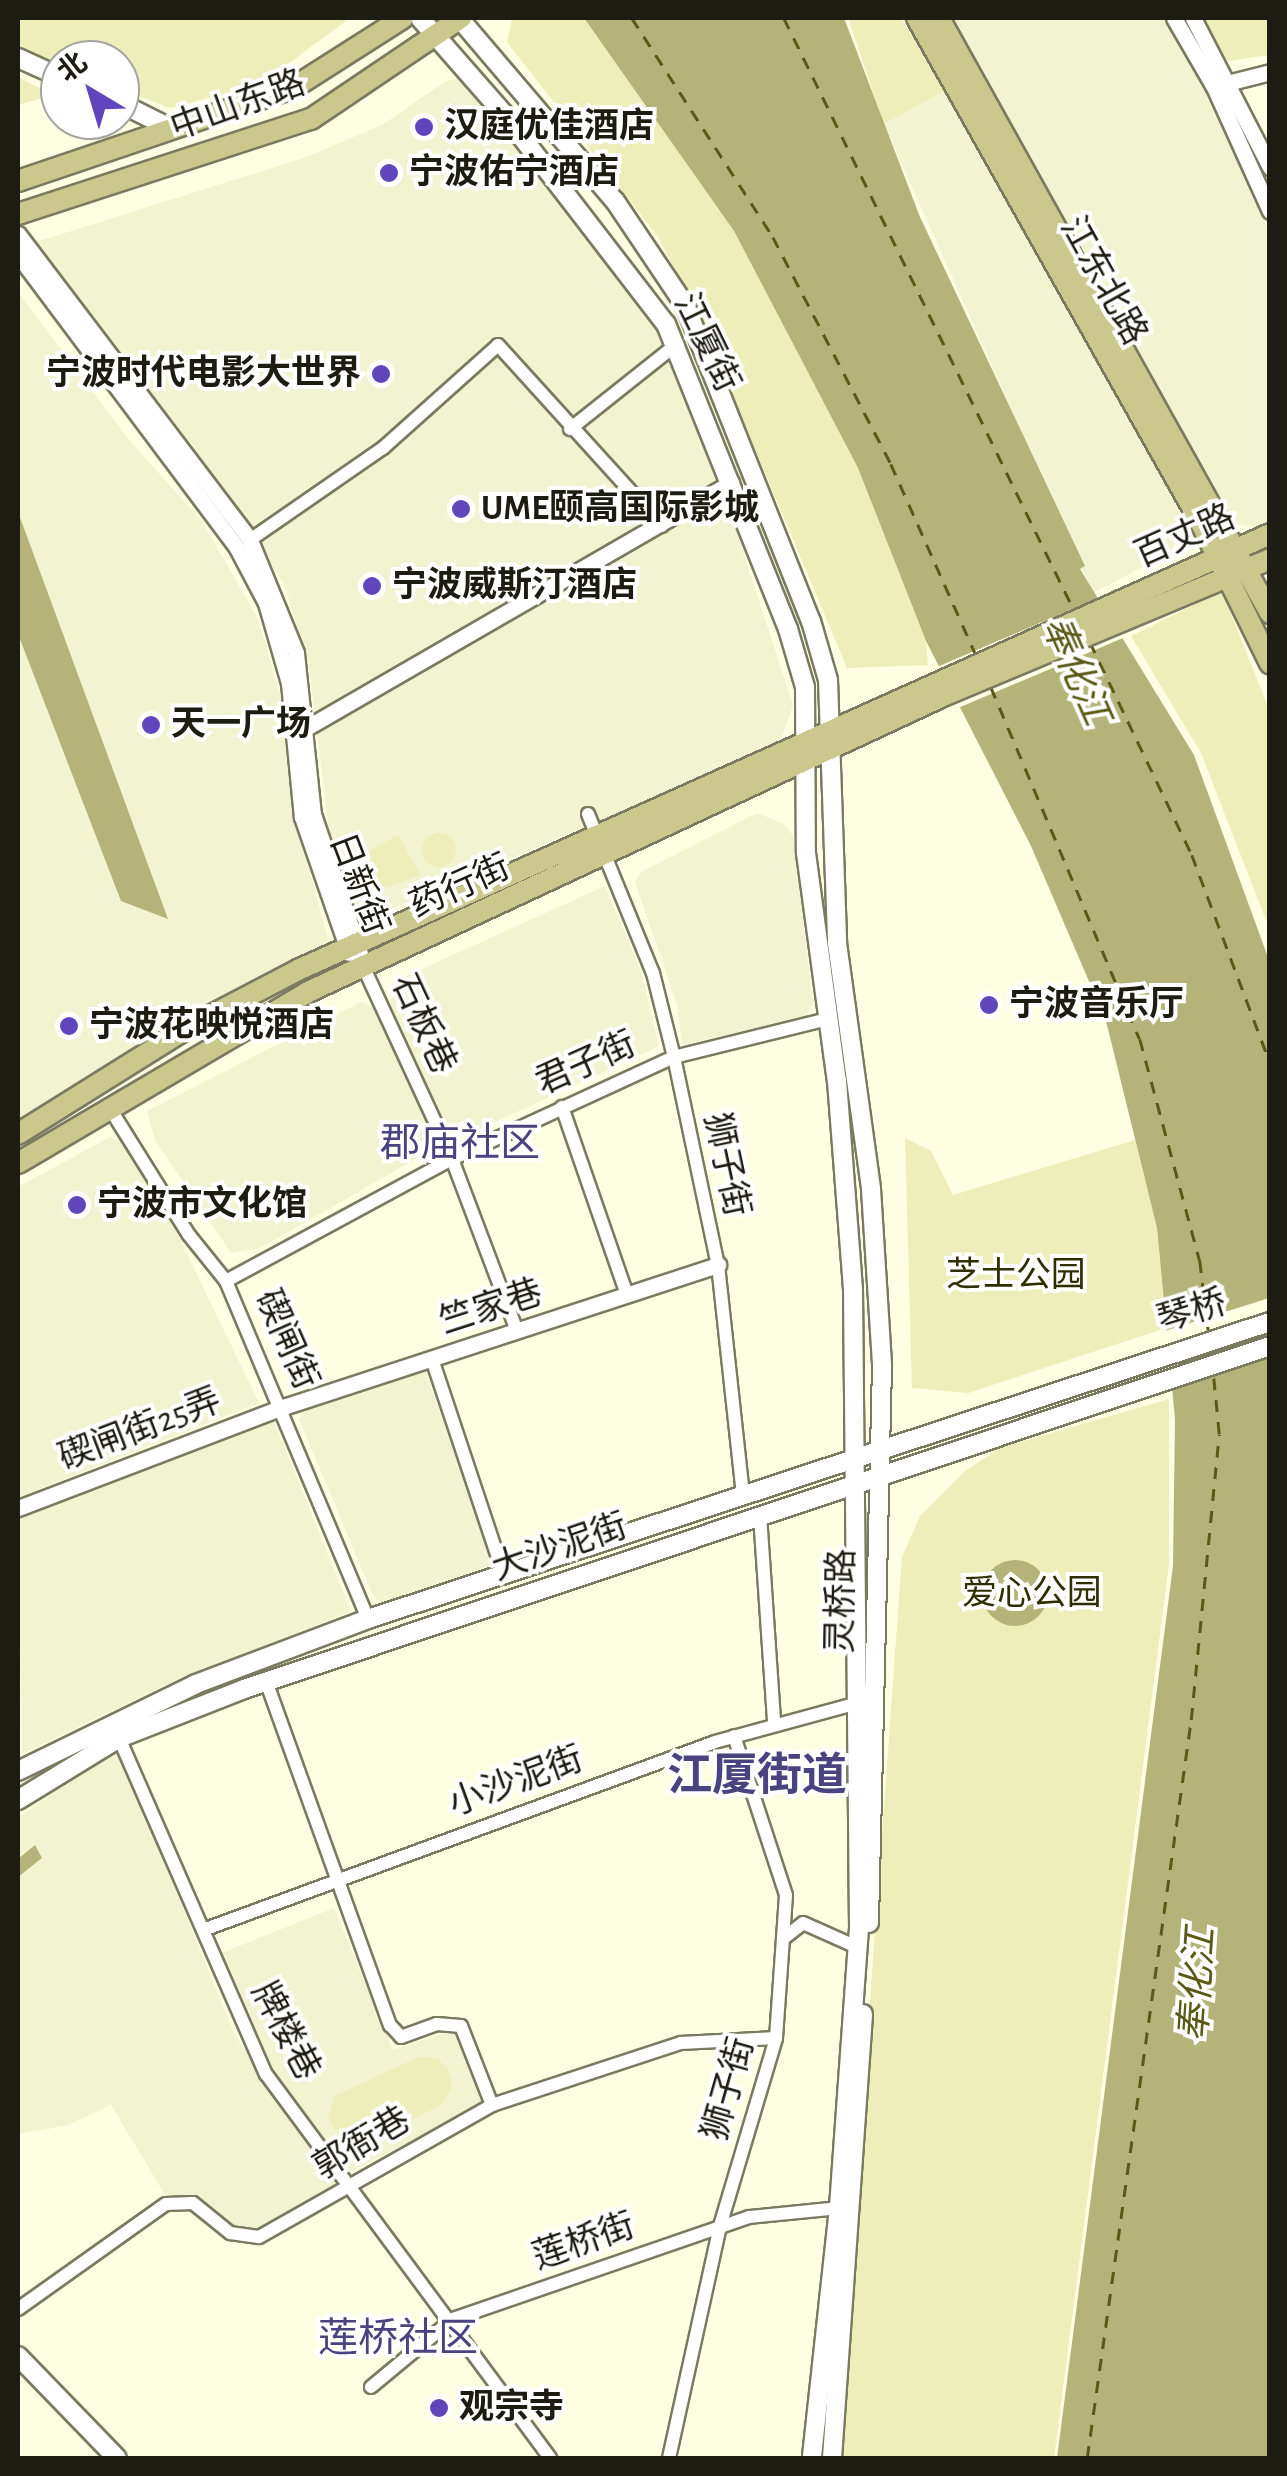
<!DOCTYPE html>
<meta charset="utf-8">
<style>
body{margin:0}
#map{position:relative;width:1287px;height:2476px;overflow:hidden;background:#fefee3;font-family:"Alegreya Sans","Noto Sans SC",sans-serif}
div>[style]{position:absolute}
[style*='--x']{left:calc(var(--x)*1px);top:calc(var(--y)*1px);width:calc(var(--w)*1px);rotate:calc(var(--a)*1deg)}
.built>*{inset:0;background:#f2f3d0}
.green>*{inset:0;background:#eeeeba}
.round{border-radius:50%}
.water>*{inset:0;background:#b4b47a}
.pier>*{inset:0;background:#fefee3}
.ferry>*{height:2.5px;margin-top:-1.25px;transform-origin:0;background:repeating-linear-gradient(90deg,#5a5915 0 12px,transparent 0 22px)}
.roads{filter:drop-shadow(2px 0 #7a7a61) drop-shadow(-2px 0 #7a7a61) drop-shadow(0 2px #7a7a61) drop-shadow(0 -2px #7a7a61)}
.minor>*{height:12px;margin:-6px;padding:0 6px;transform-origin:6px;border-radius:6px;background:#fff}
.tertiary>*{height:15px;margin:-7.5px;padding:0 7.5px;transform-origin:7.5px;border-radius:7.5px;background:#fff}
.secondary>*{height:18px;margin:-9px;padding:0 9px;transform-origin:9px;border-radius:9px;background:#fff}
.primary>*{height:20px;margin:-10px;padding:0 10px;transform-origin:10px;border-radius:10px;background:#cac88c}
.dots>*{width:28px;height:28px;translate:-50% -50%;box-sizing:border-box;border:5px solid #fff;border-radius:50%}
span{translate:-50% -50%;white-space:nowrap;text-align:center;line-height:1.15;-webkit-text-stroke:8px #fff;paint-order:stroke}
.street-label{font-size:35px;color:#1c1c13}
.poi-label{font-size:35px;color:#1c1c13;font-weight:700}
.left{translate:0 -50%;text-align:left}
.right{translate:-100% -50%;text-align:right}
.park-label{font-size:35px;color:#2f2e00}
.water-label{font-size:38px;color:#5a5915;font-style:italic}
.quarter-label{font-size:40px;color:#4b4280}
.district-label{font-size:45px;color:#4b4280;font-weight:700}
.frame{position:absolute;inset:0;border:20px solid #1c1c13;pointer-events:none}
.north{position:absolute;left:40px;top:40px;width:100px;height:100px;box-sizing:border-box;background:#fff;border:2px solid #a4a4a1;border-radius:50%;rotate:322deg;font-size:28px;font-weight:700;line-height:40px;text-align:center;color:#1c1c13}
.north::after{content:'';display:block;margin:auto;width:35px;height:45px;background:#6045bd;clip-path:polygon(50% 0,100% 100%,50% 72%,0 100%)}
</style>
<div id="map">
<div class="built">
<div style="clip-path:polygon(946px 18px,1167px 18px,1210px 93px,1269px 232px,1269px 521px,1256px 528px,1238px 524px,1225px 511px)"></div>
<div style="clip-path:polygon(462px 78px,659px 327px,720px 481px,793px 705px,782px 737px,761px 753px,355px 924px,330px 841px,309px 667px,284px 584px,193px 446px,33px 243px,304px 158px,382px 125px,446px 81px)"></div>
<div style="clip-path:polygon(946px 90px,1185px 521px,1171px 552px,1093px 593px,884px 124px)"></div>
<div style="clip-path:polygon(18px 292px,130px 441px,202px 521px,258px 619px,281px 697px,299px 831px,329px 943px,18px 1120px)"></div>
<div style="clip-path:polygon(757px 813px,784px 824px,793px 835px,813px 1002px,807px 1016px,682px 1045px,678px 1008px,635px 882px,641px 872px)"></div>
<div style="clip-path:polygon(605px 886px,641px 971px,659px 1046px,469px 1134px,445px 1135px,390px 1002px,400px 979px)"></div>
<div style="clip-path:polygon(361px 1002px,372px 1007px,434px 1134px,433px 1149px,260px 1248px,231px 1253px,155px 1140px,147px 1111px)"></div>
<div style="clip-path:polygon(110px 1137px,123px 1144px,174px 1227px,259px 1403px,18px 1497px,18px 1187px)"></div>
<div style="clip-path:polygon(425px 1370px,493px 1564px,384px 1604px,373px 1596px,299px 1419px,308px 1408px)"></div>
<div style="clip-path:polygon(273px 1419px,351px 1611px,163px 1686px,22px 1754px,18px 1514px)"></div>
<div style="clip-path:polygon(117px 1746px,234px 2033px,337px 2183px,262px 2230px,230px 2229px,194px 2196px,167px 2198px,111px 2105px,68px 2125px,18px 2134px,18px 1818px)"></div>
<div style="clip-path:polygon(334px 1908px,393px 2050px,453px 2030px,484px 2104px,350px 2172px,273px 2070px,219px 1954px)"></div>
</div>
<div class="green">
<div style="clip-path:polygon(18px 18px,350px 18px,281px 69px,236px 91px,170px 108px,120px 89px,120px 60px,60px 65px,18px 48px)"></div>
<div style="clip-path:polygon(512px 18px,584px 18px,734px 231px,858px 468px,926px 641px,928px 665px,847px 668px,697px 311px,658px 237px,507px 42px)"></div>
<div style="clip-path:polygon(848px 18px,901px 18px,946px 90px,884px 124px)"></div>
<div style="clip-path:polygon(1200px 18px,1269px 18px,1269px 55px,1228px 61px)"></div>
<div style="clip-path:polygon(18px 77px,53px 95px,18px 105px)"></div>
<div style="clip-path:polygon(1222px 591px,1269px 709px,1269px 928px,1201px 753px,1131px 636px)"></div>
<div class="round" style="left:422px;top:833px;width:34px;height:34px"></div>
<div style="clip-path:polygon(398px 835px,421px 875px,376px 891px,368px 877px,357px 880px,349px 863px)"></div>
<div style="clip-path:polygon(905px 1138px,931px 1151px,953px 1195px,1135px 1140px,1157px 1228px,1166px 1328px,968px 1393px,912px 1388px)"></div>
<div style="clip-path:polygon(1169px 1399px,1169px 1564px,1054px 2458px,837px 2458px,902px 1557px,920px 1516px,965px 1471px,1000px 1448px)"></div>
<div style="clip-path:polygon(418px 2057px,437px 2058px,449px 2070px,452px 2088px,442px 2105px,364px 2141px,337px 2132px,328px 2119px,335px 2096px)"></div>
</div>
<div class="water">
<div style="clip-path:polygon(584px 18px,844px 18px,920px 217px,1085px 566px,1080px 569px,1194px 755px,1269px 960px,1269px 2458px,1057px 2458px,1173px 1566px,1175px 1419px,1157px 1228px,1106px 1021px,1031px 846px,926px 641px,858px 468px,734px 231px)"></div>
<div style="clip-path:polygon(18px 512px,168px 919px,121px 901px,18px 634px)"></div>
<div class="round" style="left:982px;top:1560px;width:66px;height:66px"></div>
<div style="clip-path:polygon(35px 1845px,42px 1858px,18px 1877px,18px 1859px)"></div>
</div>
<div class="pier">
<div style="clip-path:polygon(1103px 596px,1123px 638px,958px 708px,937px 667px)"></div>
<div style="clip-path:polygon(1269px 1298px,1269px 1358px,1167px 1390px,1162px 1332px)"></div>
</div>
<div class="ferry">
<div style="--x:632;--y:18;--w:260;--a:57.2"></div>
<div style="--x:773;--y:237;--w:256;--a:62.5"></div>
<div style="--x:891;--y:464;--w:211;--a:66"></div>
<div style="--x:784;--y:18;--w:661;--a:63.9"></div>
<div style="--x:1090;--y:642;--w:236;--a:64.4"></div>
<div style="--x:1192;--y:855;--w:222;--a:69.4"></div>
<div style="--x:991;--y:687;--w:382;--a:67.1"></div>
<div style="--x:1140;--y:1039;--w:230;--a:74.9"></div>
<div style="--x:1200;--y:1261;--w:75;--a:83.1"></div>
<div style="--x:1087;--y:2458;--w:745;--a:-81.98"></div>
<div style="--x:1191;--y:1720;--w:287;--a:-84.4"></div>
<div style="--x:1219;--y:1434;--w:61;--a:-95.6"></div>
</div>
<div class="roads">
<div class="minor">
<div style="--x:570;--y:429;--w:137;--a:-38.5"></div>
<div style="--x:250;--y:540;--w:162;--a:-34.7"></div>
<div style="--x:383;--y:448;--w:154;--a:-41.8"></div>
<div style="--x:498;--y:345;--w:244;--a:47.8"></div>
<div style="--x:588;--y:814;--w:172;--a:67.8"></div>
<div style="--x:653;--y:973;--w:87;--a:76"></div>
<div style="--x:674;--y:1057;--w:213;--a:78.1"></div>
<div style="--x:718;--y:1265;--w:233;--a:83.8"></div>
<div style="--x:363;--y:966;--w:213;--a:65.2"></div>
<div style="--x:452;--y:1159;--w:184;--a:69.3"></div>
<div style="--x:109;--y:1107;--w:151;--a:58"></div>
<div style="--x:189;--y:1235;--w:59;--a:51.2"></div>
<div style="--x:226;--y:1281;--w:367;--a:67.2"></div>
<div style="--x:562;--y:1107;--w:199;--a:70.9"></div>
<div style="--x:226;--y:1281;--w:257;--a:-28.4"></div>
<div style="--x:452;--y:1159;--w:244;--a:-24.7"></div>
<div style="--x:674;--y:1057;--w:154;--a:-13.9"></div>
<div style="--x:432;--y:1359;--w:225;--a:71.6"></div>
<div style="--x:760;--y:1515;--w:208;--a:86.1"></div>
<div style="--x:266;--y:1681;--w:366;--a:70.2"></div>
<div style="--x:390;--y:2025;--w:16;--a:47"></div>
<div style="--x:401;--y:2037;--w:38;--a:-20"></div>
<div style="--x:437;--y:2024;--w:24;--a:5"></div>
<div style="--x:461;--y:2026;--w:85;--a:68.6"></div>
<div style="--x:119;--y:1738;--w:367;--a:66.4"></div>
<div style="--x:266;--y:2074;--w:478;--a:53.5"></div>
<div style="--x:203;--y:1930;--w:545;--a:-20.16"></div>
<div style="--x:715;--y:1742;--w:144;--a:-15.3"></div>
<div style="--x:784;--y:1938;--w:24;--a:-38"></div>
<div style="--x:803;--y:1923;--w:59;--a:24"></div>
<div style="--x:18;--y:2309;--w:181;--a:-35.4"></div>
<div style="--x:166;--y:2204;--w:27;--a:-2"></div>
<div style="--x:193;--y:2203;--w:48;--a:39"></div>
<div style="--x:230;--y:2233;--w:29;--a:8"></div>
<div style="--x:259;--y:2237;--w:268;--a:-29.5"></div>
<div style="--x:492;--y:2105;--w:199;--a:-18.2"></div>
<div style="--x:681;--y:2043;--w:95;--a:-3"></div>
<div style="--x:371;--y:2387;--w:107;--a:-39.7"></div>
<div style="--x:453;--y:2319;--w:313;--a:-19"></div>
<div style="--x:749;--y:2217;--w:90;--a:-5.7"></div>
<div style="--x:669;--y:2458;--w:238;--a:-77.6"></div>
<div style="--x:720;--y:2226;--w:196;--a:-73.4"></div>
<div style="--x:776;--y:2038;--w:143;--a:-86"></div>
<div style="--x:786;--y:1895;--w:167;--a:-108.1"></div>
</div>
<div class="tertiary">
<div style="--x:1174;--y:18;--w:80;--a:59.9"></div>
<div style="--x:1214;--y:87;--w:136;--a:65.7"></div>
<div style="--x:1193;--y:18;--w:168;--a:62.7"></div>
<div style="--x:1223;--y:84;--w:49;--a:-14.3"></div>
<div style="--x:18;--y:234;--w:384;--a:52.8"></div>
<div style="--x:250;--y:540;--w:122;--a:67.8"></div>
<div style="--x:296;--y:653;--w:162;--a:84"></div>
<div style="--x:313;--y:814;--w:148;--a:71.4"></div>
<div style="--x:18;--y:255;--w:366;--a:53.2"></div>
<div style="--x:237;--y:548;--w:62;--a:62.2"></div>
<div style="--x:266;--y:603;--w:83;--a:74"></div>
<div style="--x:289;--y:683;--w:135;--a:84.5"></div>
<div style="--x:302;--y:817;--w:144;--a:70.9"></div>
<div style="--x:306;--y:728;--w:491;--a:-30"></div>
<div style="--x:18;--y:1508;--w:284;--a:-20.9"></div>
<div style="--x:283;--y:1407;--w:458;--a:-18.1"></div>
</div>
<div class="secondary">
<div style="--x:420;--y:18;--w:128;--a:48.8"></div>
<div style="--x:504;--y:114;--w:265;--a:52.4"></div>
<div style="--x:666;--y:324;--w:328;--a:68.2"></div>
<div style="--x:788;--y:629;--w:60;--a:73.7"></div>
<div style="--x:805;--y:687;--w:166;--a:89.7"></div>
<div style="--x:806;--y:853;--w:230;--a:82.3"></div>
<div style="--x:837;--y:1081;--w:210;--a:85.6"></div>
<div style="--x:853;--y:1290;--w:638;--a:89.46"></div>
<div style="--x:859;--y:1928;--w:281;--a:94.1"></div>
<div style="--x:839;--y:2208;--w:251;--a:96.2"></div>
<div style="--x:459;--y:18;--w:240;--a:49.6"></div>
<div style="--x:615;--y:201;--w:125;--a:56.1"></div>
<div style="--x:685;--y:305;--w:340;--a:68.3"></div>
<div style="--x:811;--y:621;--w:61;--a:73.9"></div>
<div style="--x:828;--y:680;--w:263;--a:88"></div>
<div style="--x:837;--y:943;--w:248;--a:82.1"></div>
<div style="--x:871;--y:1189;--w:177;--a:86.4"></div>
<div style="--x:882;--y:1366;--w:557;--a:91.34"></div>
<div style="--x:18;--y:58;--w:46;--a:24.3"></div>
<div style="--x:120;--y:103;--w:56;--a:26.6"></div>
<div style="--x:18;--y:1771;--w:198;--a:-26"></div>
<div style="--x:196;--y:1684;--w:184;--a:-20.7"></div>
<div style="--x:368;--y:1619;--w:950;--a:-18.23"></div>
<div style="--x:18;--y:1800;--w:119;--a:-31.5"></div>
<div style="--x:119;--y:1738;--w:134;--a:-21.4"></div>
<div style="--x:244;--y:1689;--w:1082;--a:-18.49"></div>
<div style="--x:18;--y:2356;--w:142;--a:45.9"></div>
<div style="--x:832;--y:2458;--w:445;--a:-86"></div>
</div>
<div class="primary">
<div style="--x:917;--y:18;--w:575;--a:60.63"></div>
<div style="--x:1199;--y:519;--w:161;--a:63.8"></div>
<div style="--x:939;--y:18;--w:681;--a:60.91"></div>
<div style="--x:18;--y:181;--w:290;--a:-18.7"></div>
<div style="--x:293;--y:88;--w:130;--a:-32.5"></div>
<div style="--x:18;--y:214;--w:308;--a:-18"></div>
<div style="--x:311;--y:119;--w:181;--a:-34"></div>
<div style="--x:18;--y:1134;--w:204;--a:-32"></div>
<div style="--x:191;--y:1026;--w:123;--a:-27.6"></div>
<div style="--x:300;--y:969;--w:1063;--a:-24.15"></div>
<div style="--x:18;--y:1163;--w:337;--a:-30.5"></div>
<div style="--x:308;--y:992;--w:701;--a:-24.99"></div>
<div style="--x:943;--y:696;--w:355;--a:-22.7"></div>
</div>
</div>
<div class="dots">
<div style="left:424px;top:127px;background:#6045bd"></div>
<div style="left:389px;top:173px;background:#6045bd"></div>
<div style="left:381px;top:374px;background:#6045bd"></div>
<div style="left:461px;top:509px;background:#6045bd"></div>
<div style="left:372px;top:586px;background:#6045bd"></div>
<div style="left:151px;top:725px;background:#6045bd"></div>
<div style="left:989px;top:1005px;background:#6045bd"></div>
<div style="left:69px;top:1026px;background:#6045bd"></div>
<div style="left:77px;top:1205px;background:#6045bd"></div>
<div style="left:439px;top:2408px;background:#6045bd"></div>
</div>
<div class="street-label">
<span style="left:238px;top:106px;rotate:-20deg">中山东路</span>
<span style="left:1103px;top:281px;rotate:61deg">江东北路</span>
<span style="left:706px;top:343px;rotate:64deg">江厦街</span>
<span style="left:1185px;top:537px;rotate:-24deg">百丈路</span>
<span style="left:358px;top:884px;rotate:69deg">日新街</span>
<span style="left:460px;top:887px;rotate:-24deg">药行街</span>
<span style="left:423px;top:1024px;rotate:65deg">石板巷</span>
<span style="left:586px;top:1064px;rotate:-24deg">君子街</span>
<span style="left:726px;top:1165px;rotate:78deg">狮子街</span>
<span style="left:491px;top:1308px;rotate:-18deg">竺家巷</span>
<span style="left:1192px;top:1312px;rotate:-17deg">琴桥</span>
<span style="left:286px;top:1340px;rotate:66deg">碶闸街</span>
<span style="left:140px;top:1430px;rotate:-21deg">碶闸街25弄</span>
<span style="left:560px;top:1548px;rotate:-19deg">大沙泥街</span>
<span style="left:842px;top:1601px;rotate:-89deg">灵桥路</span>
<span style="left:516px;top:1782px;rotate:-20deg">小沙泥街</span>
<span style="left:285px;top:2031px;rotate:62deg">牌楼巷</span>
<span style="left:729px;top:2089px;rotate:-74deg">狮子街</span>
<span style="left:362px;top:2144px;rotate:-31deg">郭衙巷</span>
<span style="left:584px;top:2242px;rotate:-19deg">莲桥街</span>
</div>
<div class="poi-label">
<span class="left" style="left:444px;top:127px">汉庭优佳酒店</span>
<span class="left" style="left:409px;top:173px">宁波佑宁酒店</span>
<span class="right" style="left:361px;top:374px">宁波时代电影大世界</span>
<span class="left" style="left:481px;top:509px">UME颐高国际影城</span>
<span class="left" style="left:392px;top:586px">宁波威斯汀酒店</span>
<span class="left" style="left:171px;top:725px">天一广场</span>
<span class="left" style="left:1009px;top:1005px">宁波音乐厅</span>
<span class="left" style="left:89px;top:1026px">宁波花映悦酒店</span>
<span class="left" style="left:97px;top:1205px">宁波市文化馆</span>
<span class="left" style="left:459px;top:2408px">观宗寺</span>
</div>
<div class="park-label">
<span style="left:1016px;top:1276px">芝士公园</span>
<span style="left:1032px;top:1594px">爱心公园</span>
</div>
<div class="water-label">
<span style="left:1074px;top:671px;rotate:66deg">奉化江</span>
<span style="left:1199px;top:1985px;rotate:-86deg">奉化江</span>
</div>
<div class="quarter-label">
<span style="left:460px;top:1144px">郡庙社区</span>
<span style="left:398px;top:2339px">莲桥社区</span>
</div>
<div class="district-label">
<span style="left:757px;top:1777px">江厦街道</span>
</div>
<div class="frame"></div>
<div class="north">北</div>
</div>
